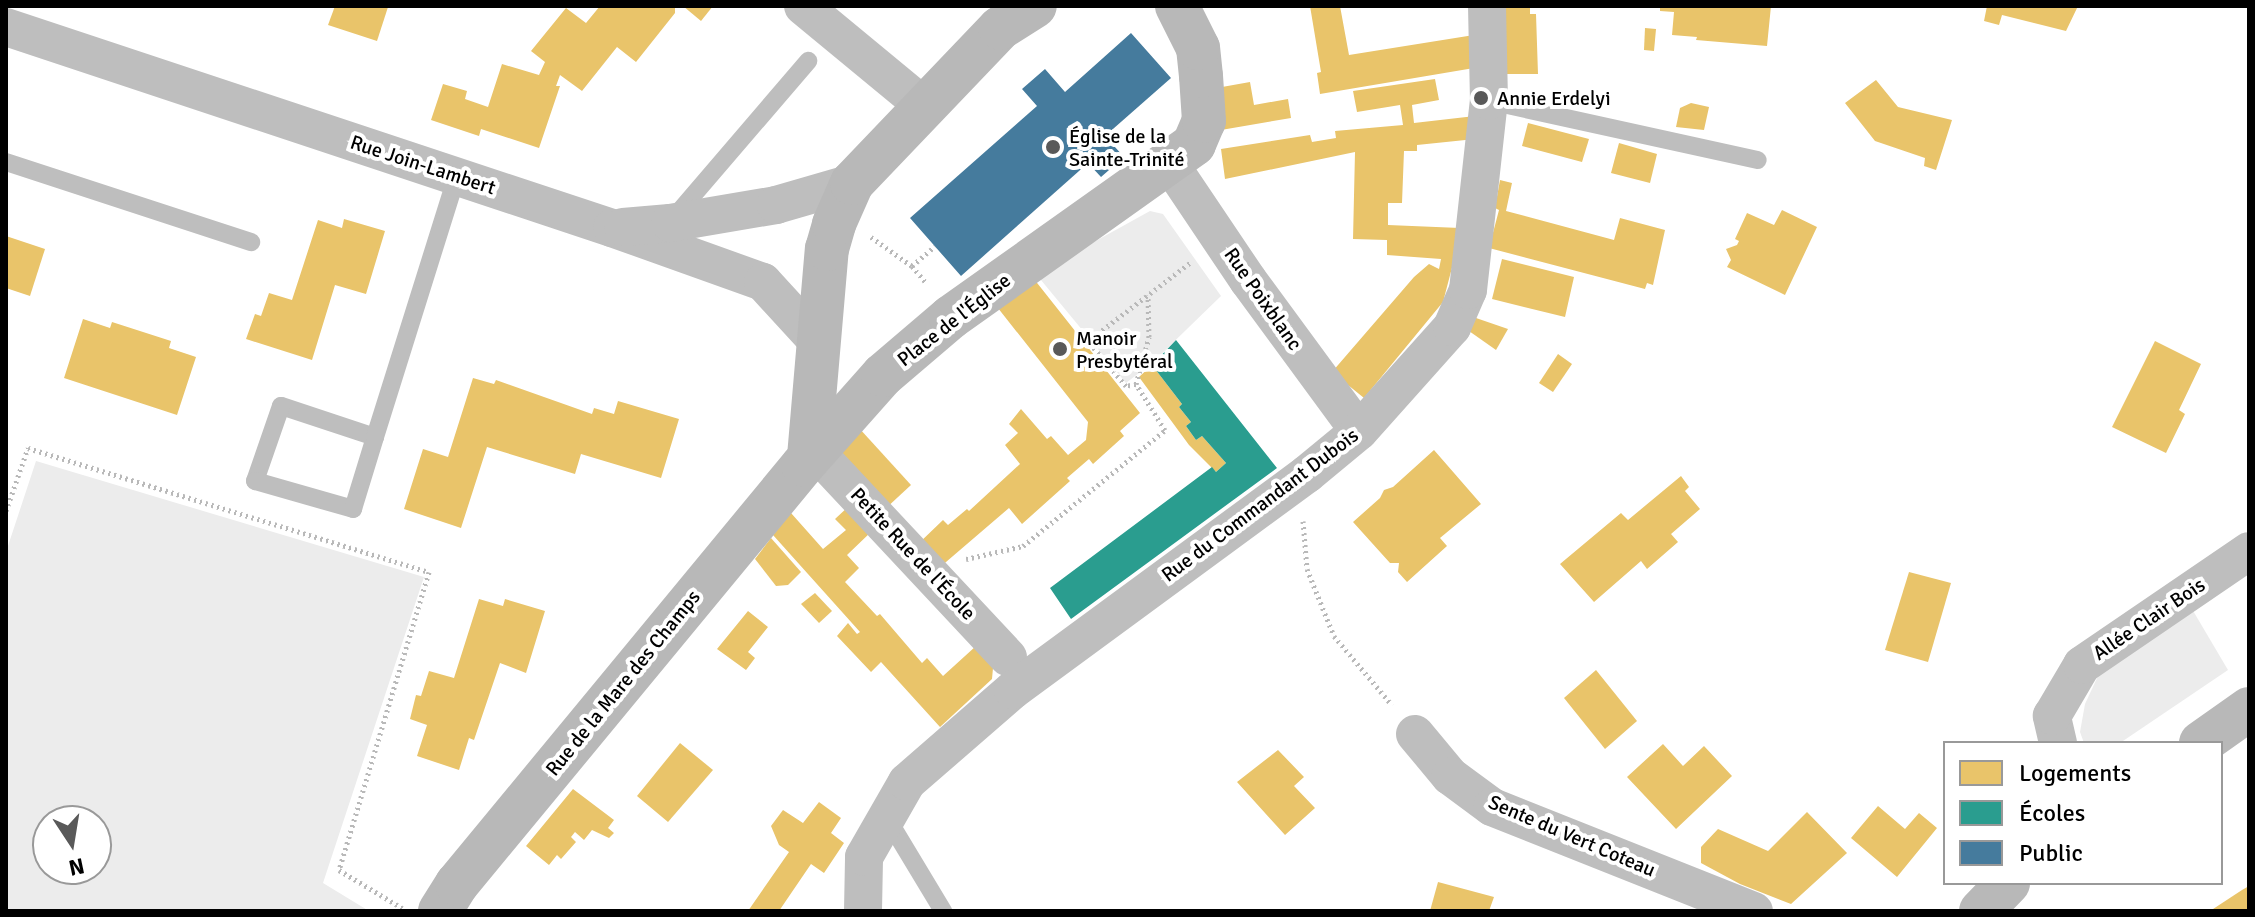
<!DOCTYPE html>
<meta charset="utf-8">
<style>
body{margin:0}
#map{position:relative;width:2255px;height:917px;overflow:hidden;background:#fff;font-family:Signika,sans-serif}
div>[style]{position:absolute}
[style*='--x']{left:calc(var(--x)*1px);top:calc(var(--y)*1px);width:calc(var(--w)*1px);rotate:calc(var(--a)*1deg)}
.green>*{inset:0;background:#ececec}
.homes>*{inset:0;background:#e9c46a}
.schools>*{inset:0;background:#2a9d8f}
.public>*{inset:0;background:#457b9d}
.path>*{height:5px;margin-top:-2.5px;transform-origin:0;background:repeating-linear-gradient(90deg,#b9b9b9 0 2px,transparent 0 6px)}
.lane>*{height:18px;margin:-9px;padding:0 9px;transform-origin:9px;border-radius:9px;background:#bebebe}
.street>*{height:38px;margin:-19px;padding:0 19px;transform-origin:19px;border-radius:19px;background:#bebebe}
.secondary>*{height:44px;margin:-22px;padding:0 22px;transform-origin:22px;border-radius:22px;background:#b8b8b8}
.dots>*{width:22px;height:22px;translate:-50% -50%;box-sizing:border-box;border:4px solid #fff;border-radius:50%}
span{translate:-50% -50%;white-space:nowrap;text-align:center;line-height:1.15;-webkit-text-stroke:8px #fff;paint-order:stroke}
.poi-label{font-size:20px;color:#000}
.left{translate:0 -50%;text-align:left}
.street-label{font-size:20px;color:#000}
.frame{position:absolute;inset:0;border:8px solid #000;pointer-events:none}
.legend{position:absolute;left:1943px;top:741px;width:280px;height:144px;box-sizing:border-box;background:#fff;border:2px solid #999;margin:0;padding:10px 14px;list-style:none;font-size:24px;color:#000}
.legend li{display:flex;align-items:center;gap:16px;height:40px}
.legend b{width:40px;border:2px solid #999}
.north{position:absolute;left:32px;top:805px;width:80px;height:80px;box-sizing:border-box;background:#fff;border:2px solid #999;border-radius:50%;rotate:168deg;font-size:22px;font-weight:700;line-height:32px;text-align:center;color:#000}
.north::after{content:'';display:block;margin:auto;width:28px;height:36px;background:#595959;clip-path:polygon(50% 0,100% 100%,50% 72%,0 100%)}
</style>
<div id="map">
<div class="green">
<div style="clip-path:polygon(1150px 211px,1163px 214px,1221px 296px,1152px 363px,1126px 383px,1036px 274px)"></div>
<div style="clip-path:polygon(evenodd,36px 461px,424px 577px,323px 883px,369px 911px,6px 911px,6px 552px,36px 461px,48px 821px,96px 821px,96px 869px,48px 869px,48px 821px)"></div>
<div style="clip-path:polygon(2192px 609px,2228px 670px,2120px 743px,2084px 743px,2080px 732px,2085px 704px,2098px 676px)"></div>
</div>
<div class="homes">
<div style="clip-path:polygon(335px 6px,388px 7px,377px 41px,328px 25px)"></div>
<div style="clip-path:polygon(600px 6px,675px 6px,675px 13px,636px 62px,617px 47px,582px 91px,560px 75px,556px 86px,560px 86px,539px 148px,481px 129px,479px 136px,431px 120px,443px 84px,467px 91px,465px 99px,488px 107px,502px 64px,539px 75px,545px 62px,531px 51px,566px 8px,586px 23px)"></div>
<div style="clip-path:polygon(683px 6px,713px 6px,701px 21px)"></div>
<div style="clip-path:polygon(1310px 6px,1340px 6px,1349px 55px,1474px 35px,1474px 68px,1320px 94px,1317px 73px,1321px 72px)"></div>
<div style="clip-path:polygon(1500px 6px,1530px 6px,1530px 14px,1536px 14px,1538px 74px,1503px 74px)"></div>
<div style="clip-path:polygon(1660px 6px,1771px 6px,1767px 46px,1696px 40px,1697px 37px,1672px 35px,1674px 12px,1660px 11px)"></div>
<div style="clip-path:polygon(1987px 6px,2078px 6px,2066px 31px,2002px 15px,1999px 25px,1984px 21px)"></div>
<div style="clip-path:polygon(1645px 28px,1656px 29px,1654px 51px,1644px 50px)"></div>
<div style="clip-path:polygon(1435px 79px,1439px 100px,1412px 105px,1414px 123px,1475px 116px,1475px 139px,1417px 145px,1417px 151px,1404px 151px,1402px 203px,1388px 203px,1388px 225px,1460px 228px,1454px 260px,1443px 302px,1364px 398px,1332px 372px,1414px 277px,1429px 264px,1439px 269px,1441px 259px,1387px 255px,1387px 240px,1353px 239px,1355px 152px,1225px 179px,1221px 149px,1310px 135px,1312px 142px,1336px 138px,1335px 131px,1403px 125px,1400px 105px,1357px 112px,1353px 91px)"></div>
<div style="clip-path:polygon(1876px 80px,1898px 107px,1952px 120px,1936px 170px,1924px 166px,1925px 158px,1875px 141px,1845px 103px)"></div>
<div style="clip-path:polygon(1250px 82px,1254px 105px,1288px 99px,1291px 118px,1221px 130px,1222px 87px)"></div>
<div style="clip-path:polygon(1691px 103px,1709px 107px,1704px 130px,1676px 127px,1680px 108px)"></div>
<div style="clip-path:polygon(1528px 123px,1589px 139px,1582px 162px,1522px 146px)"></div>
<div style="clip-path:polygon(1619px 143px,1657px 154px,1650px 183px,1611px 173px)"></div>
<div style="clip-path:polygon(1500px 180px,1512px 183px,1506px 211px,1614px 240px,1620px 218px,1665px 230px,1653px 285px,1647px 283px,1645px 289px,1489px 248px,1499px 210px,1495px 208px)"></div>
<div style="clip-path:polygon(1782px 210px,1817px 227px,1785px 295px,1727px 267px,1731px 260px,1726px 249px,1737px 245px,1739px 241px,1735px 239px,1747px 213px,1774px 225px)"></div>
<div style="clip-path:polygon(344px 219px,385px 231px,366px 294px,335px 285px,312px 360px,246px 339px,255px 314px,261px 316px,269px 293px,292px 300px,318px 220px,342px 228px)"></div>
<div style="clip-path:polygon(6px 236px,45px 249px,30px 296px,6px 288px)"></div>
<div style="clip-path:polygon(1502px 259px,1574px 277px,1565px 317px,1492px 299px)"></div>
<div style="clip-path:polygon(1030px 274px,1140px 413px,1120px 431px,1124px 436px,1093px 464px,1089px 459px,1067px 478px,1070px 481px,1022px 524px,1009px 508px,939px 568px,917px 545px,943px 520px,948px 525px,967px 509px,969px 511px,1020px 464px,1005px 445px,1018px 433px,1009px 424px,1021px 409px,1047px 439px,1051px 436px,1068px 455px,1086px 440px,1088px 422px,994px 303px)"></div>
<div style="clip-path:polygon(1476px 318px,1508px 329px,1496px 350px,1469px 331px)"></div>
<div style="clip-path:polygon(83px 319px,110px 328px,112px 322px,171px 341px,169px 348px,196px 357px,177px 415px,64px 378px)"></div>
<div style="clip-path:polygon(2155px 341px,2201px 364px,2179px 410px,2185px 414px,2166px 453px,2112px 427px)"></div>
<div style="clip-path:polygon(1558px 354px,1572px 364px,1553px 392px,1539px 383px)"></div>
<div style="clip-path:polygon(1152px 365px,1182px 404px,1179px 407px,1191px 422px,1186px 426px,1196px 440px,1202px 436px,1226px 463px,1216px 472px,1189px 445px,1139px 377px)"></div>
<div style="clip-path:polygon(473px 378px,494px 384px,496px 380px,592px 414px,594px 408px,614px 414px,618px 401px,679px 419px,661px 478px,581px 454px,575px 474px,487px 447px,461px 528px,404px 509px,423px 449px,448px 457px)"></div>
<div style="clip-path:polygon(859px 428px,911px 485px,884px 510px,833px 457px)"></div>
<div style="clip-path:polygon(1434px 450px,1481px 504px,1440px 538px,1447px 546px,1407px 582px,1398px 572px,1399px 563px,1390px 563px,1353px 522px,1380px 498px,1384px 490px,1393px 487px)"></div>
<div style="clip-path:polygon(1681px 476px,1689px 487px,1685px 491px,1700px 509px,1671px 534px,1678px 542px,1647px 569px,1641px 561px,1594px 602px,1560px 564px,1621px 513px,1628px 520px)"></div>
<div style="clip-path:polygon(849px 506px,872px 531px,847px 555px,859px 568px,845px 582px,877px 616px,880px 614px,922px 663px,927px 658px,943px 676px,976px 646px,993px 668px,992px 679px,940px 727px,881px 662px,871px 672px,837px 636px,848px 623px,857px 634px,860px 632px,773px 535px,791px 513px,823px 549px,846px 530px,835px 519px)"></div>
<div style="clip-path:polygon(771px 538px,801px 572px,788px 585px,776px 586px,755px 559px)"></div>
<div style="clip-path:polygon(1909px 572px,1951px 583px,1928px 662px,1885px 650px)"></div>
<div style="clip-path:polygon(815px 593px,832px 611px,819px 623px,801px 604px)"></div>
<div style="clip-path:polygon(479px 599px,503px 606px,505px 599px,545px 611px,526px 673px,500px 663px,474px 740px,469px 738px,459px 770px,417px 756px,427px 725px,410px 719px,416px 695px,421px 696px,429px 671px,454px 678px)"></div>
<div style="clip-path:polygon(748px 611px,768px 627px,748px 652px,755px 658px,746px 670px,717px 649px)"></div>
<div style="clip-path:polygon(1596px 670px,1637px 721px,1605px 749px,1564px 698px)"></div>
<div style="clip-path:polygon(680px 743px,713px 770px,668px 822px,637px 796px)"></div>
<div style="clip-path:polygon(1663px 744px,1683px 766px,1704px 746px,1732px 776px,1676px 829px,1627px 777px)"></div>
<div style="clip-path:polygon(1278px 750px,1304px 777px,1294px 786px,1315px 808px,1285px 835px,1237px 782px)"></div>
<div style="clip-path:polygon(573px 789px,614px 820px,608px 828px,614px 833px,609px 838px,592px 830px,584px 840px,575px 832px,571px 837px,576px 842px,561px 859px,557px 855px,549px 865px,526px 846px)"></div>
<div style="clip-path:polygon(819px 802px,841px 818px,831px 833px,844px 843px,824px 873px,811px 864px,779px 911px,748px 911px,789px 852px,779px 845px,771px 826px,783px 810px,803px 823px)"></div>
<div style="clip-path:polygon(1878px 806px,1905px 829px,1919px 813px,1937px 828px,1897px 877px,1851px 838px)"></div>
<div style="clip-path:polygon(1807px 812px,1847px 853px,1791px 904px,1740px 884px,1701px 863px,1701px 847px,1718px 829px,1768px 851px)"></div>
<div style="clip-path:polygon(1438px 882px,1494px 897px,1489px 911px,1430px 911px)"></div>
<div style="clip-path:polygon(2249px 886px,2249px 911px,2210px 911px,2242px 890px)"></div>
</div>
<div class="schools">
<div style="clip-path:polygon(1176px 340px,1277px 468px,1071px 619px,1050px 588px,1212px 467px,1216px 472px,1226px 463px,1202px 436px,1196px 440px,1186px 426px,1191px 422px,1179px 407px,1182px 404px,1152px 365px)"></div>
</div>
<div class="public">
<div style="clip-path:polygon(1131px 33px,1171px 78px,1105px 136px,1124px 157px,1101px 177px,1088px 163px,961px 276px,910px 218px,1037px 106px,1022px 89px,1045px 69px,1065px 92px)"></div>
</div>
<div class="path">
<div style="--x:871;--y:237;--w:50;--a:35.3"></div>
<div style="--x:912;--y:266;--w:23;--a:50"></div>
<div style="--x:912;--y:266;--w:30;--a:-41"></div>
<div style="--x:1136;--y:384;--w:10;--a:169"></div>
<div style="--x:1126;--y:386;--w:59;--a:-130.2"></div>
<div style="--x:1088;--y:341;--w:130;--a:-37.5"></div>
<div style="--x:6;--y:511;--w:67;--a:-70.8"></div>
<div style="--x:28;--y:448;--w:420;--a:17.2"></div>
<div style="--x:429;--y:572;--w:311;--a:106.8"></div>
<div style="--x:339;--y:870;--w:74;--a:31.1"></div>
<div style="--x:1303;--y:521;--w:48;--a:85.2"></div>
<div style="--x:1307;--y:569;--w:72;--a:68.1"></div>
<div style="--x:1334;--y:636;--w:90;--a:50"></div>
<div style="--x:966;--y:559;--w:58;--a:-12.8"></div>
<div style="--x:1023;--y:546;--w:183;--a:-39.2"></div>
<div style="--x:1165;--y:430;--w:54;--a:-122.2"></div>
<div style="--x:1136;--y:384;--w:49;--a:-74.5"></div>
<div style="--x:1149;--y:337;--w:42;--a:-91.4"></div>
</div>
<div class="lane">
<div style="--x:1489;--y:101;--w:275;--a:12.4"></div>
<div style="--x:6;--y:162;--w:258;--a:18.1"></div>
<div style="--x:671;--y:221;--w:211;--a:-49.4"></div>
<div style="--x:375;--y:437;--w:99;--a:-161.7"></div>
<div style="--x:281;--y:406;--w:79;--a:109.1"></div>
<div style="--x:255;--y:481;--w:102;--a:15.9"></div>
<div style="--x:353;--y:509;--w:75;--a:-73"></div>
<div style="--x:375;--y:437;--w:274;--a:-72.6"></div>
<div style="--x:887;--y:818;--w:109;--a:58.9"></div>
</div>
<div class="street">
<div style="--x:803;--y:6;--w:158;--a:39.6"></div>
<div style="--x:6;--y:27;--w:638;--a:18.35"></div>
<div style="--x:612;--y:228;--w:160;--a:19.7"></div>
<div style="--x:763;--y:282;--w:80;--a:47.5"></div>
<div style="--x:1170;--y:164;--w:140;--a:56.1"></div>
<div style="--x:1248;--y:280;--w:187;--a:53.7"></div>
<div style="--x:623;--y:227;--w:47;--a:-4.9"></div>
<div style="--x:670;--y:223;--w:108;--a:-9.6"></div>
<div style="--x:776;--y:205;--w:79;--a:-16.1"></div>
<div style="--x:816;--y:452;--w:281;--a:46.9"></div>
<div style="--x:1415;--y:734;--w:55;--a:50.2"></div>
<div style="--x:1450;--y:776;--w:52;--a:36.4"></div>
<div style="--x:1492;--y:807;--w:282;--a:21.7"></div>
<div style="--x:2058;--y:743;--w:28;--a:-103"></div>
<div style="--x:2052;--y:716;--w:59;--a:-59.5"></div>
<div style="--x:2082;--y:665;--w:202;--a:-34.3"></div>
<div style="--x:863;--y:911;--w:54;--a:-88.9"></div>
<div style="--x:864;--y:857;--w:86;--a:-60.2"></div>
<div style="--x:907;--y:782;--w:140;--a:-41"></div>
<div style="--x:1013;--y:690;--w:365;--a:-36.3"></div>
<div style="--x:1307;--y:474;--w:67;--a:-39.6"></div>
<div style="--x:1359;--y:431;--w:140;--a:-48.2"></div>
<div style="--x:1452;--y:327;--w:40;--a:-66.6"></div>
<div style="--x:1468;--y:290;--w:190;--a:-83.7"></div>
<div style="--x:1489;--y:101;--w:95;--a:-91.2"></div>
</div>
<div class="secondary">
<div style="--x:809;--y:457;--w:209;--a:-85.1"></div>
<div style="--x:827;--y:249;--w:26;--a:-74"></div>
<div style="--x:834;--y:224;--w:45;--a:-66.3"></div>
<div style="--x:852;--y:183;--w:214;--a:-46.3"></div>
<div style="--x:1000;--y:28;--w:41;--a:-32.2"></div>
<div style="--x:2201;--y:743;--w:59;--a:-35.3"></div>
<div style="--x:440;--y:911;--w:32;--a:-58"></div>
<div style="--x:457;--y:884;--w:543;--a:-50.45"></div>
<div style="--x:803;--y:465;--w:120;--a:-48.4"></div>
<div style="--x:883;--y:375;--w:89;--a:-40.5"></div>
<div style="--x:951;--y:317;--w:298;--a:-35.4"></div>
<div style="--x:1194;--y:144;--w:25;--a:-67"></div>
<div style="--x:1204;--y:121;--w:45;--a:-93.8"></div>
<div style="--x:1201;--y:76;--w:28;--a:-96"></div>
<div style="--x:1198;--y:48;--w:47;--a:-116.6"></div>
<div style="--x:1981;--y:911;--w:39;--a:-46"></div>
</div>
<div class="dots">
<div style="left:1481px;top:98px;background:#595959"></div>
<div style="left:1053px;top:147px;background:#595959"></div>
<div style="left:1060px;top:349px;background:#595959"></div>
</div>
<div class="poi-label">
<span class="left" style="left:1497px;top:98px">Annie Erdelyi</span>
<span class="left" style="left:1069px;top:148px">Église de la<br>Sainte-Trinité</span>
<span class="left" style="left:1076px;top:350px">Manoir<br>Presbytéral</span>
</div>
<div class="street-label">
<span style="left:423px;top:165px;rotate:18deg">Rue Join-Lambert</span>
<span style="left:1263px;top:299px;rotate:55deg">Rue Poixblanc</span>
<span style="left:954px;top:320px;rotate:-38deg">Place de l'Église</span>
<span style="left:1260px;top:505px;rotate:-37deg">Rue du Commandant Dubois</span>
<span style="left:913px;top:554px;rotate:47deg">Petite Rue de l'École</span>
<span style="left:2149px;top:619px;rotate:-34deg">Allée Clair Bois</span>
<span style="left:623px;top:683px;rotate:-51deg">Rue de la Mare des Champs</span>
<span style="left:1572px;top:836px;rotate:23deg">Sente du Vert Coteau</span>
</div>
<div class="frame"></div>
<ul class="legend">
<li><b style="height:22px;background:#e9c46a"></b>Logements</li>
<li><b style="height:22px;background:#2a9d8f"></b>Écoles</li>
<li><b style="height:22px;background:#457b9d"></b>Public</li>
</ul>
<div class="north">N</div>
</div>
